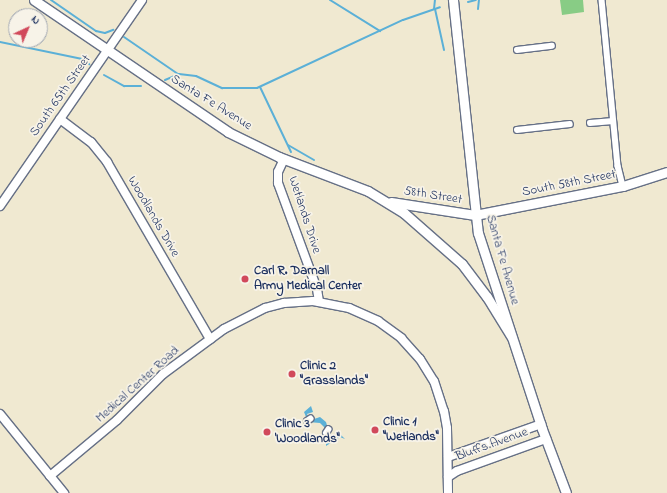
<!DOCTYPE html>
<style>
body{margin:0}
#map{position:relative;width:667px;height:493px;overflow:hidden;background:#f0e9d1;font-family:"Indie Flower",sans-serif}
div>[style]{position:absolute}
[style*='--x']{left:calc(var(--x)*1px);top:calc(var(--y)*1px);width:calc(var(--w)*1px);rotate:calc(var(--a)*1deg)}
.green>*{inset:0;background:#88cc85}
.water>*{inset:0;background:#5bb0d7}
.stream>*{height:2px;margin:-1px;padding:0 1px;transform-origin:1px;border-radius:1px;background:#5bb0d7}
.roads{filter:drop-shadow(1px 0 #667086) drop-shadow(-1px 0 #667086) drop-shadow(0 1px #667086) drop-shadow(0 -1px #667086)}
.pedestrian>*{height:5.5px;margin:-2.75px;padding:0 2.75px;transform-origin:2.75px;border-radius:2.75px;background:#fff}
.minor>*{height:8px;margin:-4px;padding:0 4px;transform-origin:4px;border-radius:4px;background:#fff}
.tertiary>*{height:9px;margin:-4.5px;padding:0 4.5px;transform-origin:4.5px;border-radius:4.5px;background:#fff}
.dots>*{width:11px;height:11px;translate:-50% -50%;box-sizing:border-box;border:2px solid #f7f3e8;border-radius:50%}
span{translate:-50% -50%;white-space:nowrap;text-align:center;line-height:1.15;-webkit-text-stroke:3.5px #f7f3e8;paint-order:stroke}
.street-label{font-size:13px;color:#1b2f5e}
.poi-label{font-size:13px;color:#1b2f5e;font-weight:700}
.left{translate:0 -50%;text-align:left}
.north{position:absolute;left:8px;top:8px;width:40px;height:40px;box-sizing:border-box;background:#f7f3e8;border:1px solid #9fa5b1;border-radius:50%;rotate:44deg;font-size:11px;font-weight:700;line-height:16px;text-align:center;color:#1b2f5e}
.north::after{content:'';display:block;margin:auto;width:14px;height:18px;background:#d1495b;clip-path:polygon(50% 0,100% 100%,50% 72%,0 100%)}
</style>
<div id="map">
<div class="green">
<div style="clip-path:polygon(560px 0,583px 0,584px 12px,562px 15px)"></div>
</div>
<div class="water">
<div style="clip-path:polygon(311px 406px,313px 412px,307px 414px,309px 418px,311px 420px,320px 417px,326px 422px,332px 442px,339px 433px,345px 439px,340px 437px,326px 446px,326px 443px,330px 442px,324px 427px,320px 423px,308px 422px,304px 412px)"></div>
</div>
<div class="stream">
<div style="--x:51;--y:0;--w:55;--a:34.6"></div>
<div style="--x:96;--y:31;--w:9;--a:13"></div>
<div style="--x:105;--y:33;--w:9;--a:-21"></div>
<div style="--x:330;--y:0;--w:59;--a:31.8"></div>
<div style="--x:468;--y:2;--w:8;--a:-14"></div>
<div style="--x:434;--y:9;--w:9;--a:-84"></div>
<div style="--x:435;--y:9;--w:42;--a:77.6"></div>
<div style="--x:478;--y:9;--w:9;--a:-84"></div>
<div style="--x:124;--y:37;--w:65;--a:34.4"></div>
<div style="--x:0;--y:42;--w:84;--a:11.7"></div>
<div style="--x:82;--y:59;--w:9;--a:36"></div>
<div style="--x:104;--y:75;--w:23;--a:29"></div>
<div style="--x:124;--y:86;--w:17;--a:0"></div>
<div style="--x:165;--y:80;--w:15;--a:-23"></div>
<div style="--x:179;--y:74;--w:17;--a:7"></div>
<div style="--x:196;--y:76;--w:29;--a:25"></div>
<div style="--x:222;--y:88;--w:35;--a:0"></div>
<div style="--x:257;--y:88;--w:161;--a:-25"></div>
<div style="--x:403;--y:20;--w:39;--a:-19"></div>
<div style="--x:260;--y:87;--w:72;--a:64.5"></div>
<div style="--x:288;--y:145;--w:30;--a:30"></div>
</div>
<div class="roads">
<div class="pedestrian">
<div style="--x:602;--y:0;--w:167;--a:84.5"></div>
<div style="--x:618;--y:166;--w:21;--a:76"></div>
<div style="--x:517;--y:50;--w:35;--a:-7"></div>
<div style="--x:590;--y:123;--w:23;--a:-5"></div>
<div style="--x:517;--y:130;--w:53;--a:-6.5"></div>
<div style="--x:307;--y:421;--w:4;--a:-34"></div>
<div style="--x:326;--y:433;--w:4;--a:-56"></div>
</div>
<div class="minor">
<div style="--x:60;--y:119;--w:39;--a:37"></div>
<div style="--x:91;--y:142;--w:26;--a:51"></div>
<div style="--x:107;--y:162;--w:205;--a:59.8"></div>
<div style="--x:284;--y:159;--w:14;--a:115"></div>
<div style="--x:278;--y:172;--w:11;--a:90"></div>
<div style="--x:278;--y:183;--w:113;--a:69.8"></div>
<div style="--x:317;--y:289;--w:13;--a:81"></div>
<div style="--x:0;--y:206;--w:250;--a:-55.4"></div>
<div style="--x:0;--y:414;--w:102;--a:51"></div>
<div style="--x:448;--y:457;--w:99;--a:-19.5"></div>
<div style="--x:50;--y:476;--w:87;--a:-39.9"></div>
<div style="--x:117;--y:420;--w:65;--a:-45"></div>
<div style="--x:163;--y:374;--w:76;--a:-36.4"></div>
<div style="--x:224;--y:329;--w:46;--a:-27.1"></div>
<div style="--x:265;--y:308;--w:20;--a:-15"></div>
<div style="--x:284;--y:303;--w:29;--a:-4"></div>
<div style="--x:313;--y:301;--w:37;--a:11"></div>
<div style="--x:349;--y:308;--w:32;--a:24"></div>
<div style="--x:378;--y:321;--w:29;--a:36"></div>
<div style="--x:401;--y:338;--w:28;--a:48"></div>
<div style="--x:420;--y:359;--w:26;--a:58"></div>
<div style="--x:434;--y:381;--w:32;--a:72"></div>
<div style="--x:444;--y:411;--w:17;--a:80"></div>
<div style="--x:447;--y:428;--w:65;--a:89.1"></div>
<div style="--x:448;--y:477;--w:11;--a:-34"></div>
<div style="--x:457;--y:471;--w:95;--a:-19.8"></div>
</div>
<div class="tertiary">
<div style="--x:34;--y:0;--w:235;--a:34.2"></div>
<div style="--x:228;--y:132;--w:57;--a:26.1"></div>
<div style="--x:279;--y:157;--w:95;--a:20.9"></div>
<div style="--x:368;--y:191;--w:42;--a:31.4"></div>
<div style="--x:404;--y:213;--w:77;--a:41.3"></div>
<div style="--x:462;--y:264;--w:41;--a:52.9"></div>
<div style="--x:487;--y:297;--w:46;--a:58.4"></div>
<div style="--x:453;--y:0;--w:234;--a:83.9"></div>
<div style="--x:478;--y:233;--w:206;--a:71.9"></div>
<div style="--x:542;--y:429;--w:68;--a:69.4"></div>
<div style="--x:391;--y:202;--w:85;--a:8.8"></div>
<div style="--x:475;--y:215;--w:151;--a:-11.1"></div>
<div style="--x:623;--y:186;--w:46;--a:-17.7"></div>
</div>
</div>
<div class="dots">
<div style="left:245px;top:279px;background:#d1495b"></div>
<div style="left:292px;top:374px;background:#d1495b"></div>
<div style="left:375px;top:430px;background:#d1495b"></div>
<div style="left:267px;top:432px;background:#d1495b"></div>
</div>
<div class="street-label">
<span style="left:61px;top:96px;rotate:-55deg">South 65th Street</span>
<span style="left:211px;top:103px;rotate:32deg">Santa Fe Avenue</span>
<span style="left:569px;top:184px;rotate:-11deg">South 58th Street</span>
<span style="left:433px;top:196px;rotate:9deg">58th Street</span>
<span style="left:304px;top:215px;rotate:72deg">Wetlands Drive</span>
<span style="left:153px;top:217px;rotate:60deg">Woodlands Drive</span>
<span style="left:502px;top:260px;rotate:74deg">Santa Fe Avenue</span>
<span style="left:138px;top:385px;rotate:-42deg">Medical Center Road</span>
<span style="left:492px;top:445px;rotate:-20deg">Bluffs Avenue</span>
</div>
<div class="poi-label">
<span class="left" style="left:254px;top:279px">Carl R. Darnall<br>Army Medical Center</span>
<span class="left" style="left:300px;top:374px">Clinic 2<br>"Grasslands"</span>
<span class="left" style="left:383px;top:430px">Clinic 1<br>"Wetlands"</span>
<span class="left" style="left:275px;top:432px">Clinic 3<br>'Woodlands"</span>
</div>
<div class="north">N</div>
</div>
